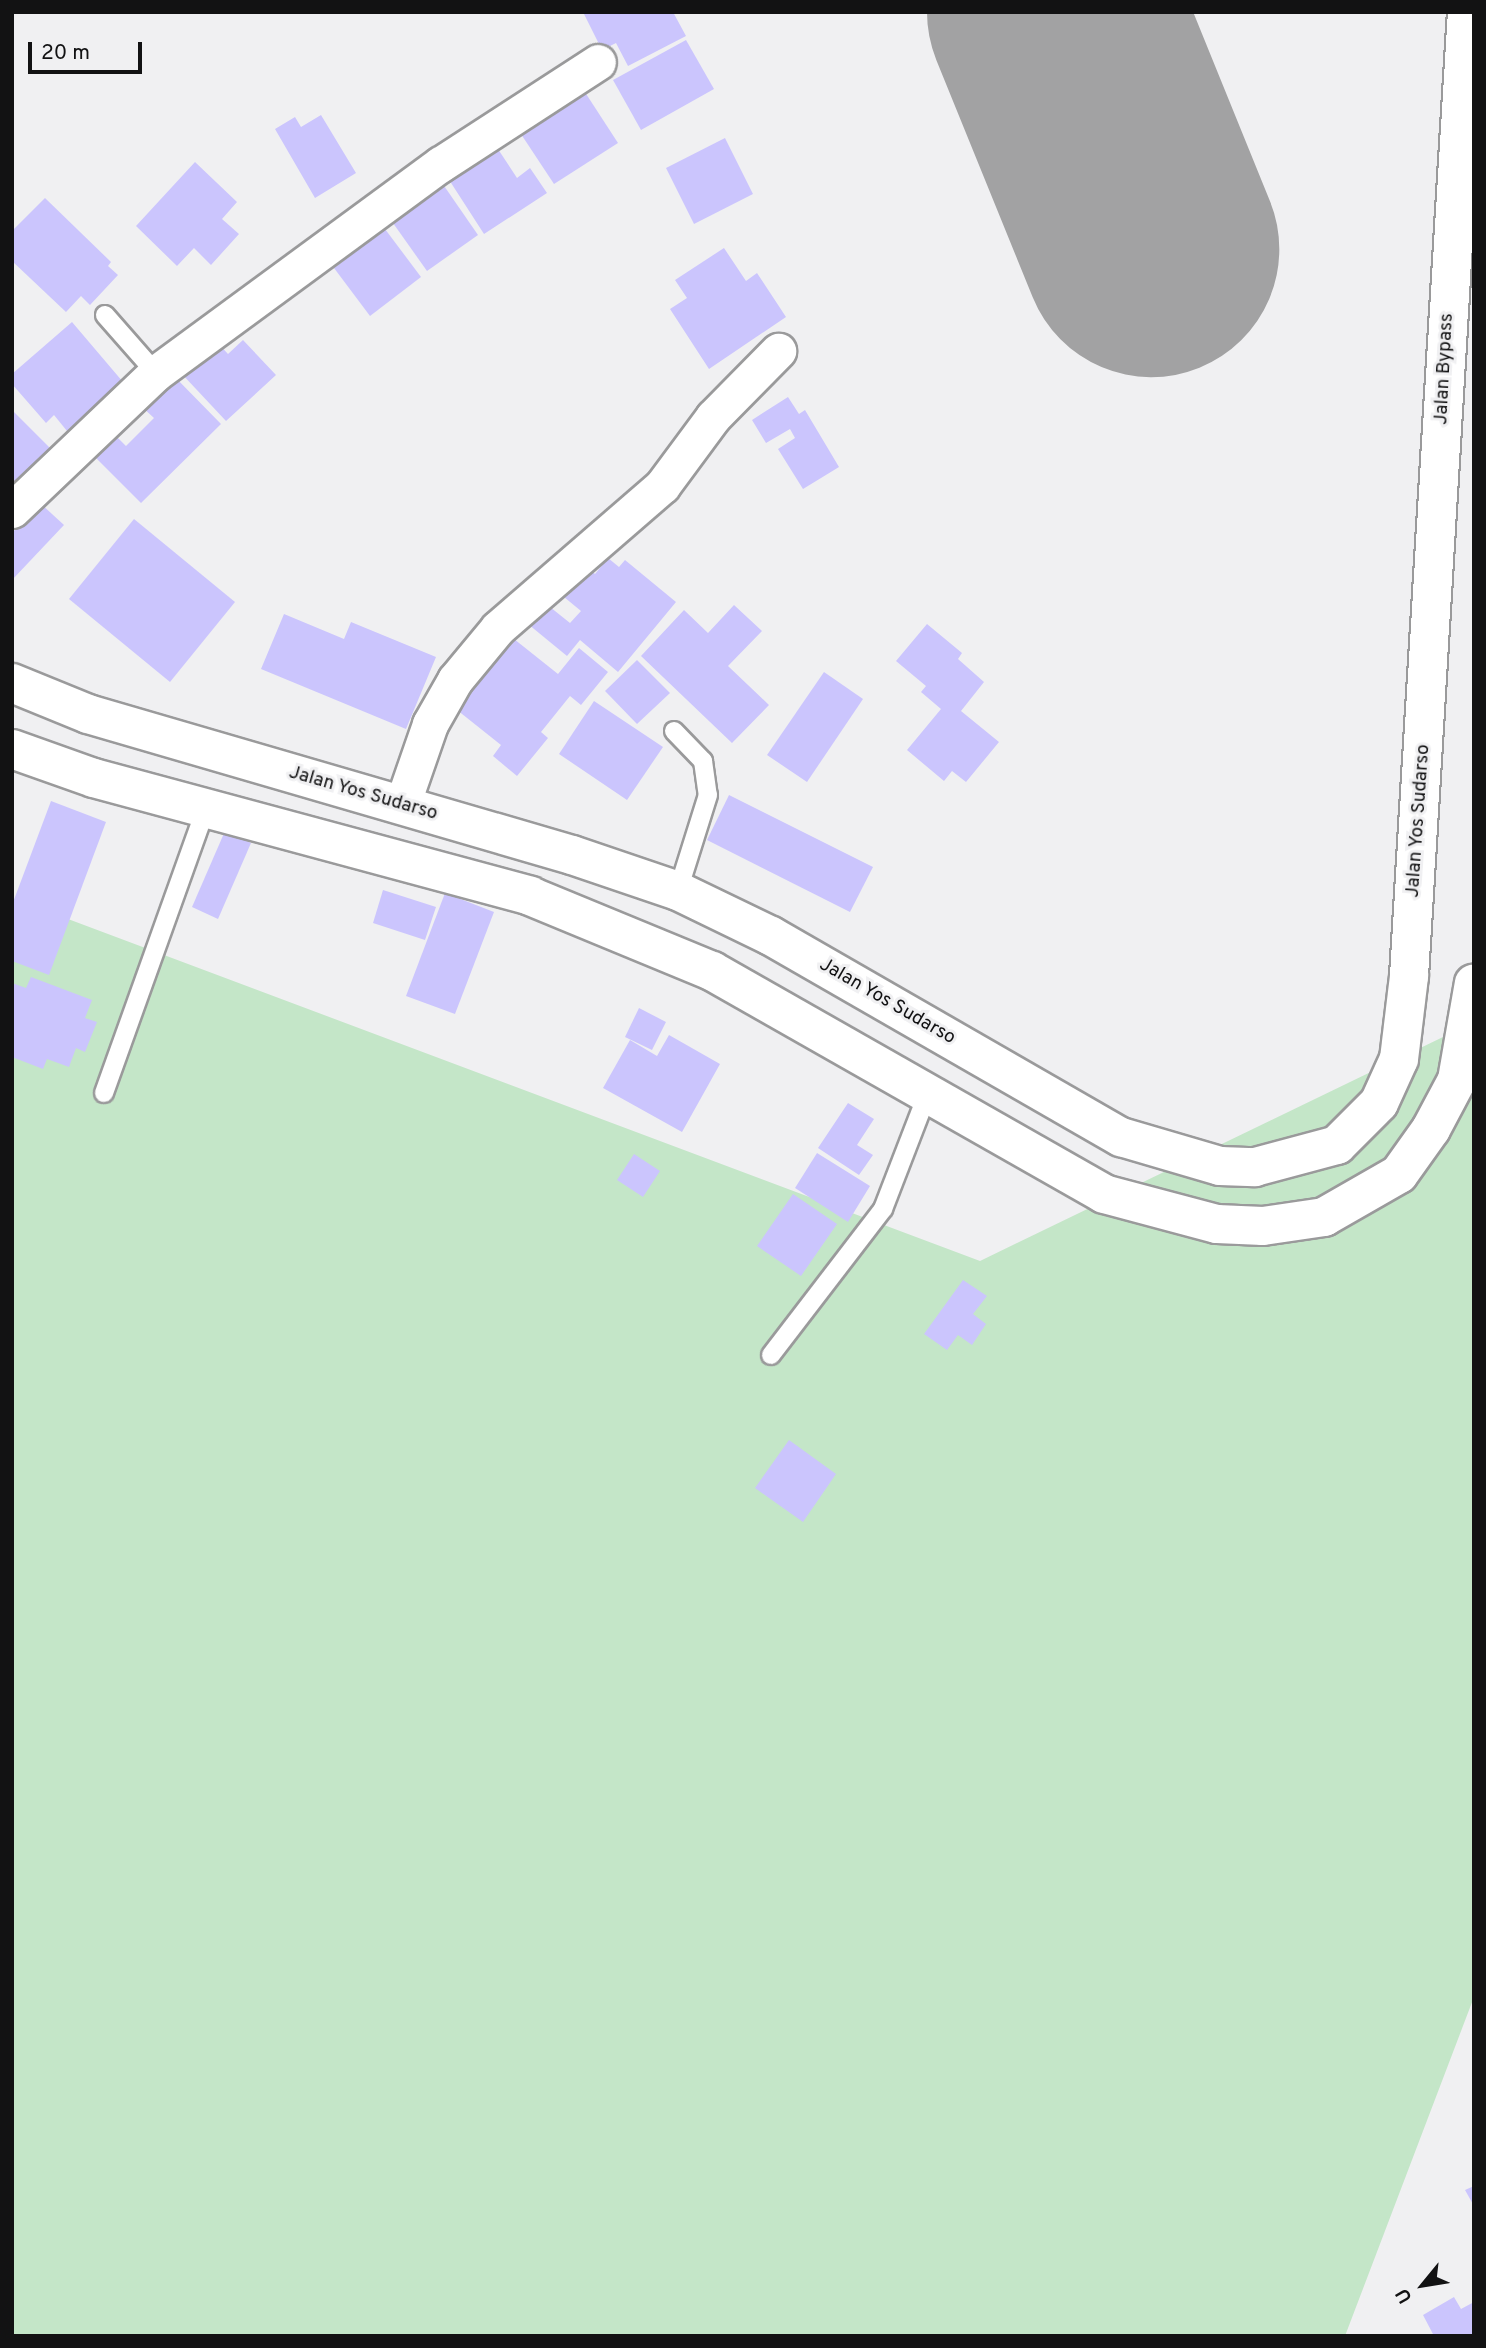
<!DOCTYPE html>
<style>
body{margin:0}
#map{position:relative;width:1486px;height:2348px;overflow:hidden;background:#f0f0f2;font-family:Overpass,sans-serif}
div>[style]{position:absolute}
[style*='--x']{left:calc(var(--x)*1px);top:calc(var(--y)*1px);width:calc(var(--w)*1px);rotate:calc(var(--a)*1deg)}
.green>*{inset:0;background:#c4e6c8}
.runway>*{height:256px;margin:-128px;padding:0 128px;transform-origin:128px;border-radius:128px;background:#a2a2a3}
.building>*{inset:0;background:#cbc5fd}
.roads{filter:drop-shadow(2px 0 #9a9a9b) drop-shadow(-2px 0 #9a9a9b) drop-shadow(0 2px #9a9a9b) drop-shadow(0 -2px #9a9a9b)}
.service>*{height:18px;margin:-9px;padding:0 9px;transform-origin:9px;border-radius:9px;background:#fff}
.minor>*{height:35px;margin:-17.5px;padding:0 17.5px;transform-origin:17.5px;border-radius:17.5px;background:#fff}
.trunk>*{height:38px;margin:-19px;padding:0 19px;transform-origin:19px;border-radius:19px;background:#fff}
span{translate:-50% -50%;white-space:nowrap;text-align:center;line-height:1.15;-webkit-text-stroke:6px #f0f0f2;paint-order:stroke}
.street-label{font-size:19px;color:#121213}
.frame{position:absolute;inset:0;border:14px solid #121213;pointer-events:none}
.north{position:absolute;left:1388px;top:2250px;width:70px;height:70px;-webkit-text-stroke:5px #f0f0f2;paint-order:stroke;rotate:240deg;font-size:19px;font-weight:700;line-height:28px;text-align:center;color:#121213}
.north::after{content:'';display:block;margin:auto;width:24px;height:32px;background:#121213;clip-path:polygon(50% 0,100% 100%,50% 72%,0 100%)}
.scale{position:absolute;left:28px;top:42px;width:114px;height:32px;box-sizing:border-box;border:4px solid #121213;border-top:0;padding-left:9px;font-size:21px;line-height:24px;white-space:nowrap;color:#121213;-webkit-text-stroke:5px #f0f0f2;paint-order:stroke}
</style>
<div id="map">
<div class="green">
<div style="clip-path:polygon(12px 898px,980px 1261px,1474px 1022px,1474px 1997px,1345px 2336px,12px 2336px)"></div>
</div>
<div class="runway">
<div style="--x:1055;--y:12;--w:256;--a:67.9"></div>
</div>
<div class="building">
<div style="clip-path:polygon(583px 12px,673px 12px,686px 36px,628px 66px,616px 43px,602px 50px)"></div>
<div style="clip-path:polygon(686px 40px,714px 89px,641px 130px,613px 80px)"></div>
<div style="clip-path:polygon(579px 83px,618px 143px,554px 184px,515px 125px)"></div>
<div style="clip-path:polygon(321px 115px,356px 173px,315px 198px,275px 129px,295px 117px,301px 127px)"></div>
<div style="clip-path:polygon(725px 138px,753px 194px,694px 224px,666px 168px)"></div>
<div style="clip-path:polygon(492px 140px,517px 178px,530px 168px,547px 193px,484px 234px,444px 172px)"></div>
<div style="clip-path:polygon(195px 162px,237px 202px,222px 219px,239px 234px,211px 265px,194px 248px,177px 266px,136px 226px)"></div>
<div style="clip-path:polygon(440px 180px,478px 235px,427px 271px,388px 216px)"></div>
<div style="clip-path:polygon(45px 198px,111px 262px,108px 266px,118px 275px,90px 305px,81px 296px,66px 312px,12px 261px,12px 231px)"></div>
<div style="clip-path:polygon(385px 229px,421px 277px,370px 316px,334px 268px)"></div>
<div style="clip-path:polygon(724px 248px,746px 281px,757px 273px,786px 317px,709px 369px,670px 309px,687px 298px,675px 280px)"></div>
<div style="clip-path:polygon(72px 322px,123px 382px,67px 431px,54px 415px,46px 423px,12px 384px,12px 374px)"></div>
<div style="clip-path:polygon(215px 340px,228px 354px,243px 340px,276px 375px,226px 421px,181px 373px)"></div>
<div style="clip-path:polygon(172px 374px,221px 424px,141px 503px,92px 454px,113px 433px,126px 446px,154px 418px,141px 406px)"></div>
<div style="clip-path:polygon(788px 397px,799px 414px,805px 410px,839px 467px,803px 489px,778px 449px,795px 438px,790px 429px,766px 443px,752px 420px)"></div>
<div style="clip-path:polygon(12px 410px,51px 449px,12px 488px)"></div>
<div style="clip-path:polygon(40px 503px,64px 525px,12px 580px,12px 533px)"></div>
<div style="clip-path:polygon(134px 519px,235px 602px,170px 682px,69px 599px)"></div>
<div style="clip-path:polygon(608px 558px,619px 567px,625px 560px,676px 602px,618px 672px,580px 640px,567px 656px,528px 624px,545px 603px,570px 623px,581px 611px,564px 597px,588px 568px,595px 574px)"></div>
<div style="clip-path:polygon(734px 605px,762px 631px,728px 666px,769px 705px,732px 743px,641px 656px,684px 610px,708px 633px)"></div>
<div style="clip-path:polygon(284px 614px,344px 639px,351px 622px,436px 657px,406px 729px,261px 669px)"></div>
<div style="clip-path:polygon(927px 624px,962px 653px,958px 659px,984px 682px,961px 711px,999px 742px,966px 782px,952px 771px,944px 781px,907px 750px,941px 709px,921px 692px,926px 686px,896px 661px)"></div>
<div style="clip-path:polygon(509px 635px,558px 674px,579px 648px,608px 672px,581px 705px,570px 696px,541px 732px,548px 738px,517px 776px,493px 756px,501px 745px,452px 706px)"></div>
<div style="clip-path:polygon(637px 660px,670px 693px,637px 724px,605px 691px)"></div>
<div style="clip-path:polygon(824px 672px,863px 699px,807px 782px,767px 755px)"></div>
<div style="clip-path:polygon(594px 701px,663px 747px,627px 800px,559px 754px)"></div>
<div style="clip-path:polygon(729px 795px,873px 867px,850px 912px,707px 840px)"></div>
<div style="clip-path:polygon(51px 801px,106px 822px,49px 975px,12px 961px,12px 905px)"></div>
<div style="clip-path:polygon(225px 831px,251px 843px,218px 919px,192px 907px)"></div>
<div style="clip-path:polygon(383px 890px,436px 907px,425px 940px,373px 923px)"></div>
<div style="clip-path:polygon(445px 893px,494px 912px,455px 1014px,406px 996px)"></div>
<div style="clip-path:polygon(31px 977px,92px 1000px,85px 1018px,97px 1022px,85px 1052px,76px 1048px,69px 1067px,47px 1059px,43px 1069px,12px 1057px,12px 983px,26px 988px)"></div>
<div style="clip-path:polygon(639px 1008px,666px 1022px,652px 1050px,625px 1037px)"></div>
<div style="clip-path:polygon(669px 1035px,720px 1064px,682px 1132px,603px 1088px,630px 1040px,657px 1056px)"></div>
<div style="clip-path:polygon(848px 1103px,874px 1119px,857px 1145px,873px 1155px,859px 1175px,818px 1148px)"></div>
<div style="clip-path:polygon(817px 1153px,870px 1186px,848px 1222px,795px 1188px)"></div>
<div style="clip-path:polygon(634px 1154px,660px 1171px,643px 1197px,617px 1180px)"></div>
<div style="clip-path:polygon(793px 1194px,837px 1224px,801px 1276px,757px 1246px)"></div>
<div style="clip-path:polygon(963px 1280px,987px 1296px,973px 1314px,986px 1324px,972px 1345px,958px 1335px,947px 1350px,924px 1334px)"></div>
<div style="clip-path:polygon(789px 1440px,836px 1474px,803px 1522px,755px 1488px)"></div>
<div style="clip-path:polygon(1474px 2186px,1474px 2206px,1465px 2190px)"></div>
<div style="clip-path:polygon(1454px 2297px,1461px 2309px,1474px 2302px,1474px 2336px,1434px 2336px,1423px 2315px)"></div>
</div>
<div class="roads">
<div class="service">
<div style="--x:105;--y:315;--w:77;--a:48.7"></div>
<div style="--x:674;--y:731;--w:42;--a:46"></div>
<div style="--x:703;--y:761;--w:34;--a:82"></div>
<div style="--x:708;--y:795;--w:101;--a:107.4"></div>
<div style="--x:104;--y:1093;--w:303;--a:-70.3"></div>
<div style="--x:771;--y:1355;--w:184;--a:-52.5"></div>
<div style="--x:883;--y:1209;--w:128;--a:-68.9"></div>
</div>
<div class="minor">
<div style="--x:12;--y:510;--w:199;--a:-43.6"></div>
<div style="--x:156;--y:373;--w:353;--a:-36.3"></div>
<div style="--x:441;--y:164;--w:187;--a:-33"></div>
<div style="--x:402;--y:805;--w:86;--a:-70.9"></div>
<div style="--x:430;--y:724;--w:51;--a:-60.4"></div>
<div style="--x:455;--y:680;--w:67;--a:-50.4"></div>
<div style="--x:498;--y:628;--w:217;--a:-40.9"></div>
<div style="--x:662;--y:486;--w:86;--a:-53.5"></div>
<div style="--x:713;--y:417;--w:93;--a:-45.4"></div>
</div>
<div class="trunk">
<div style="--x:12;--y:683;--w:82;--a:22.2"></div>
<div style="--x:88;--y:714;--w:504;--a:16.24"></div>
<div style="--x:572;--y:855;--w:112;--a:18.8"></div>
<div style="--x:678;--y:891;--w:103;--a:25.8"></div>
<div style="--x:771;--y:936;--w:404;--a:29.9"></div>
<div style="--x:1121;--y:1137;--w:103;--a:16.3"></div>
<div style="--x:1220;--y:1166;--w:35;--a:2"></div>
<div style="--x:1255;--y:1167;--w:85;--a:-15"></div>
<div style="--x:1337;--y:1145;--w:59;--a:-45"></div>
<div style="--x:1379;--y:1103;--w:48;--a:-65.6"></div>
<div style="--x:1399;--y:1059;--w:84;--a:-83.1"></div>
<div style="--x:1409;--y:976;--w:966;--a:-86.56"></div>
<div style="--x:12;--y:749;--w:87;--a:19.5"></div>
<div style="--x:94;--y:778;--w:452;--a:15.1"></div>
<div style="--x:530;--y:896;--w:197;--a:22.4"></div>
<div style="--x:712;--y:971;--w:451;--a:29.6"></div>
<div style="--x:1104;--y:1194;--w:117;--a:14.9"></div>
<div style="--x:1217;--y:1224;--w:46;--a:2.5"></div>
<div style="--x:1263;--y:1226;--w:62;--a:-8.4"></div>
<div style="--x:1324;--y:1217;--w:86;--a:-29.8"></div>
<div style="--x:1399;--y:1174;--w:55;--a:-54.6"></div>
<div style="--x:1431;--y:1129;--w:55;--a:-62"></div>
<div style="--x:1457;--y:1080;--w:98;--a:-80.1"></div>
</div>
</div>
<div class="street-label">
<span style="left:1445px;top:369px;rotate:-87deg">Jalan Bypass</span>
<span style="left:363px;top:794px;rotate:16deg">Jalan Yos Sudarso</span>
<span style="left:1419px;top:821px;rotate:-86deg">Jalan Yos Sudarso</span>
<span style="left:887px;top:1002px;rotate:30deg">Jalan Yos Sudarso</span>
</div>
<div class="frame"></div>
<div class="north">U</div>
<div class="scale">20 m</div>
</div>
